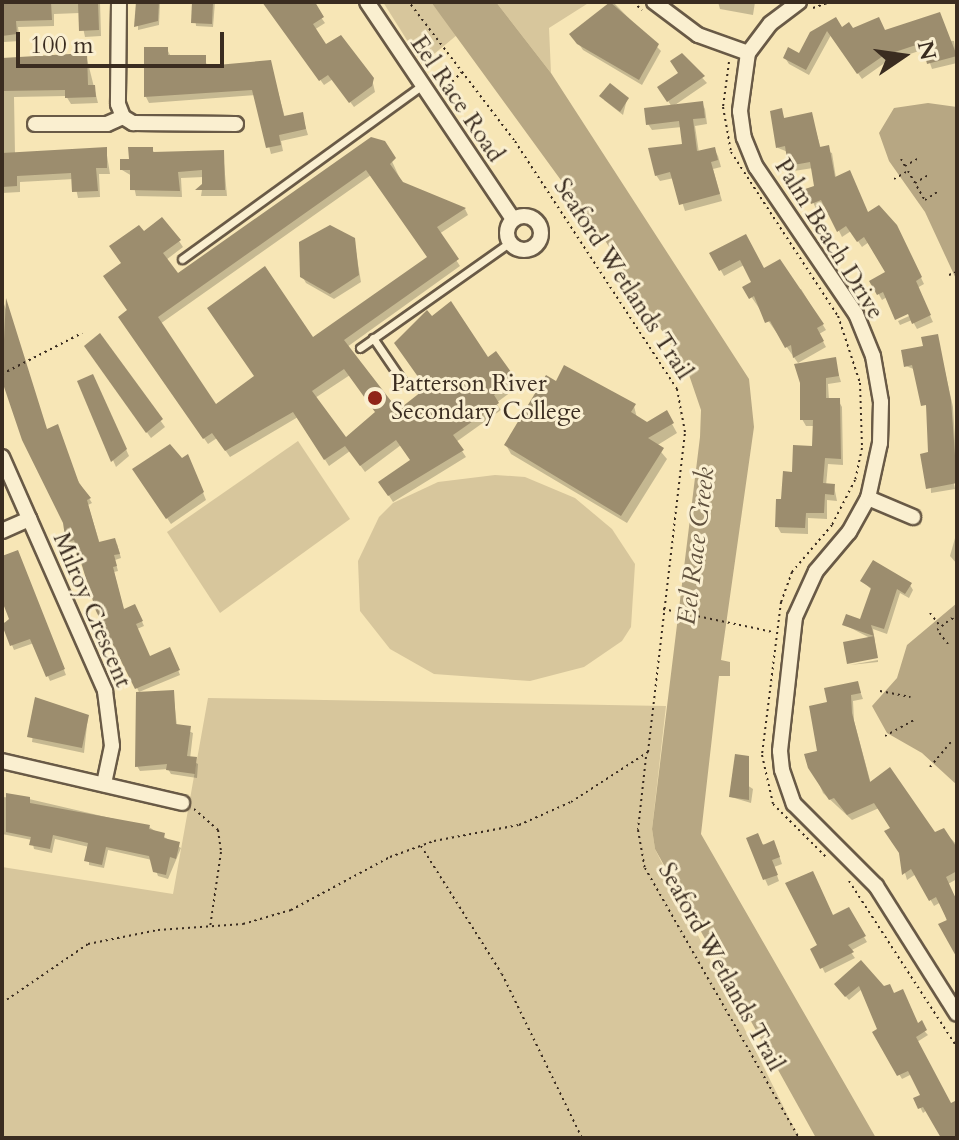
<!DOCTYPE html>
<style>
body{margin:0}
#map{position:relative;width:959px;height:1140px;overflow:hidden;background:#f7e6b6;font-family:Cardo,serif}
div>[style]{position:absolute}
[style*='--x']{left:calc(var(--x)*1px);top:calc(var(--y)*1px);width:calc(var(--w)*1px);rotate:calc(var(--a)*1deg)}
.green>*{inset:0;background:#d7c69c}
.water>*{inset:0;background:#b7a783}
.shadow>*{inset:0;background:#0003}
.building>*{inset:0;background:#9c8d6e}
.path>*{height:2px;margin-top:-1px;transform-origin:0;background:repeating-linear-gradient(90deg,#3a2c20 0 2px,transparent 0 6px)}
.roads{filter:drop-shadow(2px 0 #695a46) drop-shadow(-2px 0 #695a46) drop-shadow(0 2px #695a46) drop-shadow(0 -2px #695a46)}
.lane>*{height:7px;margin:-3.5px;padding:0 3.5px;transform-origin:3.5px;border-radius:3.5px;background:#faefd0}
.street>*{height:14px;margin:-7px;padding:0 7px;transform-origin:7px;border-radius:7px;background:#faefd0}
.street>.ring{margin:-7px;padding:0;box-sizing:content-box;background:none;border:14px solid #faefd0;border-radius:50%}
.dots>*{width:22px;height:22px;translate:-50% -50%;box-sizing:border-box;border:4px solid #faefd0;border-radius:50%}
span{translate:-50% -50%;white-space:nowrap;text-align:center;line-height:1.15;-webkit-text-stroke:6px #faefd0;paint-order:stroke}
.street-label{font-size:24px;color:#3a2c20}
.poi-label{font-size:24px;color:#3a2c20}
.left{translate:0 -50%;text-align:left}
.water-label{font-size:26px;color:#60513e;font-style:italic}
.frame{position:absolute;inset:0;border:4px solid #3a2c20;pointer-events:none}
.north{position:absolute;left:863px;top:16px;width:80px;height:80px;-webkit-text-stroke:6px #faefd0;paint-order:stroke;rotate:77deg;font-size:22px;font-weight:700;line-height:32px;text-align:center;color:#3a2c20}
.north::after{content:'';display:block;margin:auto;width:28px;height:36px;background:#3a2c20;clip-path:polygon(50% 0,100% 100%,50% 72%,0 100%)}
.scale{position:absolute;left:16px;top:32px;width:208px;height:36px;box-sizing:border-box;border:4px solid #3a2c20;border-top:0;padding-left:10px;font-size:24px;line-height:28px;white-space:nowrap;color:#3a2c20;-webkit-text-stroke:6px #faefd0;paint-order:stroke}
</style>
<div id="map">
<div class="green">
<div style="clip-path:polygon(383px 2px,431px 2px,457px 35px,422px 64px)"></div>
<div style="clip-path:polygon(496px 2px,590px 2px,549px 28px,551px 73px)"></div>
<div style="clip-path:polygon(298px 441px,350px 519px,220px 613px,167px 532px)"></div>
<div style="clip-path:polygon(495px 475px,525px 477px,575px 498px,612px 529px,635px 564px,631px 627px,622px 641px,584px 667px,530px 681px,434px 674px,390px 649px,360px 611px,358px 561px,379px 517px,393px 503px,438px 482px)"></div>
<div style="clip-path:polygon(208px 698px,666px 706px,652px 829px,655px 849px,799px 1138px,2px 1138px,2px 867px,173px 894px)"></div>
</div>
<div class="water">
<div style="clip-path:polygon(431px 2px,496px 2px,551px 73px,749px 379px,754px 427px,721px 660px,730px 662px,730px 676px,719px 676px,701px 834px,876px 1138px,816px 1138px,655px 849px,652px 829px,700px 437px,701px 410px,688px 372px,606px 242px)"></div>
<div style="clip-path:polygon(928px 103px,957px 107px,957px 281px,925px 212px,889px 161px,879px 133px,894px 108px)"></div>
<div style="clip-path:polygon(957px 603px,957px 785px,922px 753px,887px 733px,872px 706px,897px 678px,907px 645px)"></div>
</div>
<div class="shadow">
<div style="clip-path:polygon(2px 2px,100px 2px,101px 36px,85px 37px,80px 13px,54px 14px,54px 26px,18px 27px,20px 41px,4px 42px)"></div>
<div style="clip-path:polygon(138px 2px,160px 2px,159px 25px,138px 30px)"></div>
<div style="clip-path:polygon(194px 2px,215px 2px,213px 27px,196px 26px)"></div>
<div style="clip-path:polygon(264px 2px,310px 2px,325px 23px,314px 30px,325px 47px,372px 79px,375px 92px,354px 107px,333px 79px,324px 85px)"></div>
<div style="clip-path:polygon(613px 2px,661px 51px,642px 85px,583px 50px,572px 34px)"></div>
<div style="clip-path:polygon(718px 2px,755px 2px,753px 15px,720px 9px)"></div>
<div style="clip-path:polygon(835px 20px,841px 30px,954px 41px,957px 63px,932px 69px,925px 49px,886px 62px,862px 79px,831px 35px,809px 75px,789px 64px,785px 58px,800px 56px)"></div>
<div style="clip-path:polygon(167px 49px,170px 55px,204px 57px,208px 68px,270px 62px,285px 118px,302px 115px,308px 135px,281px 141px,283px 151px,271px 154px,256px 95px,149px 103px,146px 97px)"></div>
<div style="clip-path:polygon(86px 55px,98px 103px,71px 104px,66px 96px,14px 97px,15px 154px,106px 149px,110px 174px,99px 174px,100px 197px,78px 198px,74px 179px,20px 182px,20px 192px,2px 193px,2px 60px)"></div>
<div style="clip-path:polygon(682px 56px,707px 83px,672px 107px,702px 103px,705px 109px,707px 124px,695px 126px,699px 153px,714px 149px,718px 156px,721px 167px,713px 169px,722px 201px,685px 211px,674px 178px,660px 181px,656px 175px,684px 146px,682px 127px,652px 130px,648px 124px,672px 107px,659px 87px,680px 74px)"></div>
<div style="clip-path:polygon(627px 99px,623px 115px,604px 100px)"></div>
<div style="clip-path:polygon(781px 110px,785px 120px,811px 114px,821px 149px,832px 153px,836px 178px,868px 215px,900px 234px,924px 284px,917px 288px,933px 322px,917px 329px,912px 320px,900px 325px,898px 321px,918px 312px,887px 297px,882px 300px,872px 282px,888px 273px,869px 242px,862px 247px,851px 231px,842px 237px,826px 205px,816px 209px,808px 190px,816px 187px,813px 168px,794px 171px,788px 152px,778px 148px,772px 112px)"></div>
<div style="clip-path:polygon(evenodd,383px 142px,402px 183px,465px 209px,468px 215px,439px 234px,460px 266px,347px 347px,398px 413px,488px 360px,518px 387px,496px 403px,501px 410px,456px 442px,466px 457px,393px 502px,381px 483px,412px 461px,401px 445px,365px 472px,350px 451px,329px 466px,298px 417px,230px 457px,217px 438px,208px 444px,124px 324px,129px 311px,123px 264px,144px 234px,179px 241px,183px 247px,166px 260px,178px 276px,383px 142px,371px 175px,429px 258px,216px 407px,160px 324px,371px 175px,383px 142px,350px 375px,377px 413px,345px 440px,315px 398px,350px 375px)"></div>
<div style="clip-path:polygon(152px 149px,155px 154px,223px 152px,227px 196px,201px 196px,204px 177px,181px 178px,182px 197px,136px 196px,132px 176px,122px 170px)"></div>
<div style="clip-path:polygon(745px 237px,763px 271px,795px 291px,801px 289px,826px 330px,819px 334px,826px 347px,798px 363px,745px 288px,754px 283px,744px 265px,724px 276px,712px 254px)"></div>
<div style="clip-path:polygon(354px 240px,361px 282px,334px 299px,306px 283px,302px 276px)"></div>
<div style="clip-path:polygon(2px 298px,47px 431px,92px 503px,88px 505px,100px 544px,117px 544px,121px 558px,115px 560px,118px 571px,114px 572px,124px 611px,137px 611px,144px 626px,137px 629px,150px 658px,172px 654px,180px 675px,139px 692px,98px 610px,77px 544px,68px 542px,64px 522px,24px 439px,2px 376px)"></div>
<div style="clip-path:polygon(100px 336px,165px 427px,151px 438px,90px 352px)"></div>
<div style="clip-path:polygon(937px 336px,953px 407px,957px 474px,952px 474px,955px 489px,931px 493px,928px 410px,916px 370px,906px 366px)"></div>
<div style="clip-path:polygon(834px 359px,841px 382px,828px 384px,829px 400px,838px 400px,842px 407px,843px 465px,828px 464px,826px 486px,834px 486px,837px 501px,827px 500px,827px 519px,808px 518px,808px 534px,781px 533px,777px 526px,783px 501px,794px 474px,814px 448px,815px 426px,806px 426px,802px 419px)"></div>
<div style="clip-path:polygon(79px 382px,96px 383px,129px 456px,116px 467px)"></div>
<div style="clip-path:polygon(557px 384px,634px 406px,637px 418px,647px 424px,666px 413px,677px 433px,656px 446px,667px 459px,627px 523px,511px 454px,506px 445px)"></div>
<div style="clip-path:polygon(182px 460px,191px 463px,206px 500px,171px 524px,138px 475px)"></div>
<div style="clip-path:polygon(957px 531px,957px 564px,950px 556px)"></div>
<div style="clip-path:polygon(20px 557px,66px 675px,50px 681px,34px 643px,14px 650px,3px 623px,11px 620px,2px 595px,2px 559px)"></div>
<div style="clip-path:polygon(862px 581px,910px 585px,913px 590px,909px 598px,900px 593px,887px 634px,873px 629px,877px 656px,872px 639px,845px 625px,862px 622px,872px 590px)"></div>
<div style="clip-path:polygon(878px 660px,878px 662px,850px 665px)"></div>
<div style="clip-path:polygon(857px 683px,863px 699px,853px 701px,854px 721px,871px 784px,935px 835px,944px 831px,957px 845px,957px 879px,948px 884px,957px 901px,957px 954px,941px 902px,934px 906px,916px 874px,907px 880px,892px 828px,879px 808px,852px 820px,823px 793px,807px 755px,819px 752px,829px 704px)"></div>
<div style="clip-path:polygon(173px 692px,177px 726px,193px 733px,190px 759px,198px 764px,197px 778px,171px 774px,168px 769px,140px 771px,137px 766px)"></div>
<div style="clip-path:polygon(37px 699px,88px 716px,84px 753px,32px 742px)"></div>
<div style="clip-path:polygon(747px 758px,747px 785px,753px 789px,751px 803px,731px 797px)"></div>
<div style="clip-path:polygon(2px 797px,29px 799px,149px 827px,181px 848px,168px 879px,158px 876px,152px 860px,108px 850px,104px 868px,89px 865px,89px 847px,55px 839px,52px 853px,34px 849px,32px 840px,2px 834px)"></div>
<div style="clip-path:polygon(748px 839px,777px 849px,782px 864px,774px 867px,779px 881px,768px 886px)"></div>
<div style="clip-path:polygon(848px 910px,867px 942px,850px 951px,855px 958px,825px 973px,813px 949px,820px 946px,833px 917px)"></div>
<div style="clip-path:polygon(861px 963px,928px 1035px,917px 1042px,950px 1106px,957px 1102px,957px 1138px,943px 1138px,927px 1110px,923px 1113px,916px 1099px,922px 1096px,912px 1074px,902px 1079px,875px 1033px,880px 1030px,862px 989px,849px 1000px,839px 989px)"></div>
</div>
<div class="building">
<div style="clip-path:polygon(2px 2px,51px 2px,52px 20px,16px 21px,17px 34px,2px 36px)"></div>
<div style="clip-path:polygon(78px 2px,98px 2px,99px 30px,79px 31px)"></div>
<div style="clip-path:polygon(136px 2px,159px 2px,158px 21px,134px 27px)"></div>
<div style="clip-path:polygon(192px 2px,213px 2px,212px 24px,191px 23px)"></div>
<div style="clip-path:polygon(262px 2px,315px 2px,324px 17px,313px 24px,326px 44px,341px 35px,374px 78px,372px 86px,349px 103px,328px 75px,319px 81px)"></div>
<div style="clip-path:polygon(610px 2px,659px 44px,639px 80px,577px 44px,569px 34px)"></div>
<div style="clip-path:polygon(940px 12px,957px 56px,927px 64px,922px 43px,883px 56px,857px 74px,827px 31px,806px 70px,783px 58px,788px 47px,799px 53px,810px 32px,836px 17px,842px 27px,849px 22px,853px 28px,879px 17px,885px 30px)"></div>
<div style="clip-path:polygon(144px 47px,168px 47px,168px 55px,206px 55px,206px 66px,271px 60px,284px 116px,303px 112px,306px 129px,279px 135px,281px 145px,266px 148px,252px 90px,144px 97px)"></div>
<div style="clip-path:polygon(87px 53px,88px 85px,95px 85px,96px 97px,65px 98px,65px 90px,2px 91px,2px 58px)"></div>
<div style="clip-path:polygon(682px 53px,705px 76px,667px 102px,657px 87px,678px 73px,670px 61px)"></div>
<div style="clip-path:polygon(610px 83px,629px 98px,620px 112px,599px 96px)"></div>
<div style="clip-path:polygon(703px 101px,705px 118px,693px 119px,697px 151px,715px 147px,718px 160px,711px 162px,720px 194px,679px 205px,670px 172px,655px 176px,648px 148px,682px 144px,679px 121px,646px 125px,644px 108px)"></div>
<div style="clip-path:polygon(782px 108px,784px 118px,812px 112px,820px 147px,829px 145px,835px 177px,850px 170px,868px 212px,879px 205px,897px 225px,922px 277px,916px 281px,931px 315px,912px 324px,908px 314px,895px 320px,883px 292px,877px 295px,869px 281px,885px 272px,864px 237px,857px 242px,846px 226px,837px 232px,821px 200px,811px 204px,805px 189px,814px 186px,810px 162px,788px 166px,785px 146px,776px 148px,770px 111px)"></div>
<div style="clip-path:polygon(evenodd,371px 137px,385px 141px,396px 158px,390px 164px,403px 182px,466px 208px,437px 227px,459px 259px,344px 340px,398px 410px,426px 388px,394px 343px,427px 310px,432px 316px,451px 301px,488px 357px,496px 351px,516px 379px,494px 395px,499px 403px,453px 435px,464px 450px,388px 496px,378px 482px,410px 460px,396px 440px,360px 466px,345px 446px,324px 460px,293px 412px,225px 451px,212px 433px,203px 439px,118px 317px,127px 310px,103px 276px,121px 263px,109px 246px,139px 225px,144px 231px,162px 217px,181px 240px,163px 253px,178px 273px,371px 137px,366px 170px,427px 257px,313px 337px,265px 266px,207px 308px,254px 376px,216px 404px,158px 317px,366px 170px,371px 137px,344px 369px,375px 412px,346px 437px,312px 391px,344px 369px)"></div>
<div style="clip-path:polygon(107px 147px,107px 168px,96px 168px,98px 191px,72px 192px,71px 173px,17px 176px,17px 186px,2px 187px,2px 153px)"></div>
<div style="clip-path:polygon(128px 147px,153px 147px,153px 152px,224px 150px,225px 190px,195px 190px,202px 184px,202px 170px,178px 172px,180px 191px,130px 190px,130px 170px,120px 170px,120px 159px,129px 159px)"></div>
<div style="clip-path:polygon(330px 225px,355px 238px,359px 275px,330px 294px,300px 277px,299px 242px)"></div>
<div style="clip-path:polygon(746px 234px,764px 268px,780px 259px,824px 324px,817px 328px,824px 341px,793px 358px,791px 345px,785px 348px,770px 321px,765px 323px,754px 296px,749px 299px,742px 287px,751px 282px,740px 260px,719px 271px,709px 253px)"></div>
<div style="clip-path:polygon(6px 298px,47px 429px,58px 424px,79px 483px,91px 498px,87px 500px,99px 542px,115px 538px,120px 554px,114px 555px,117px 566px,113px 567px,124px 609px,135px 604px,143px 621px,136px 624px,150px 656px,170px 647px,180px 670px,135px 689px,96px 611px,74px 540px,66px 543px,63px 523px,22px 440px,2px 381px)"></div>
<div style="clip-path:polygon(100px 333px,163px 419px,146px 433px,84px 346px)"></div>
<div style="clip-path:polygon(938px 334px,951px 400px,957px 483px,926px 489px,920px 454px,928px 452px,926px 405px,921px 406px,912px 365px,904px 367px,901px 350px,923px 346px,921px 337px)"></div>
<div style="clip-path:polygon(836px 357px,839px 376px,826px 378px,826px 398px,840px 398px,841px 459px,825px 458px,823px 483px,835px 484px,834px 495px,825px 494px,824px 513px,806px 513px,805px 528px,775px 527px,776px 499px,781px 499px,783px 471px,792px 472px,793px 445px,812px 446px,813px 420px,800px 420px,800px 383px,794px 364px)"></div>
<div style="clip-path:polygon(564px 365px,636px 404px,631px 412px,647px 422px,667px 410px,674px 423px,648px 438px,664px 448px,621px 516px,504px 445px,546px 375px,556px 381px)"></div>
<div style="clip-path:polygon(93px 374px,127px 449px,111px 462px,77px 381px)"></div>
<div style="clip-path:polygon(170px 444px,182px 458px,188px 454px,204px 492px,166px 519px,132px 469px)"></div>
<div style="clip-path:polygon(18px 550px,65px 669px,46px 677px,30px 639px,10px 646px,2px 625px,9px 619px,2px 601px,2px 556px)"></div>
<div style="clip-path:polygon(873px 560px,912px 583px,905px 594px,897px 589px,884px 629px,871px 625px,874px 636px,842px 625px,846px 614px,860px 619px,871px 588px,860px 581px)"></div>
<div style="clip-path:polygon(874px 636px,878px 658px,847px 664px,843px 642px)"></div>
<div style="clip-path:polygon(858px 681px,861px 693px,851px 695px,852px 713px,870px 782px,890px 767px,935px 832px,944px 828px,957px 848px,957px 871px,946px 877px,957px 901px,957px 958px,938px 924px,947px 920px,936px 897px,929px 901px,911px 869px,902px 875px,899px 853px,884px 831px,890px 828px,874px 803px,847px 815px,834px 798px,829px 800px,808px 768px,804px 754px,817px 751px,809px 706px,827px 702px,824px 688px)"></div>
<div style="clip-path:polygon(174px 690px,176px 724px,191px 726px,187px 756px,197px 757px,195px 774px,166px 770px,167px 764px,135px 767px,136px 692px)"></div>
<div style="clip-path:polygon(35px 697px,89px 715px,82px 748px,27px 737px)"></div>
<div style="clip-path:polygon(735px 754px,749px 756px,749px 800px,729px 797px)"></div>
<div style="clip-path:polygon(6px 793px,30px 797px,30px 803px,150px 825px,149px 829px,165px 833px,164px 838px,180px 842px,176px 859px,170px 857px,166px 875px,153px 872px,149px 856px,106px 847px,102px 865px,84px 861px,88px 843px,53px 835px,50px 849px,29px 845px,31px 837px,6px 832px)"></div>
<div style="clip-path:polygon(758px 833px,763px 845px,774px 840px,780px 857px,772px 860px,778px 875px,763px 880px,746px 838px)"></div>
<div style="clip-path:polygon(813px 871px,833px 915px,849px 907px,866px 936px,848px 945px,854px 952px,820px 969px,810px 949px,817px 945px,785px 883px)"></div>
<div style="clip-path:polygon(861px 960px,884px 986px,890px 984px,894px 993px,903px 989px,918px 1023px,922px 1020px,927px 1030px,916px 1037px,951px 1103px,957px 1100px,957px 1138px,941px 1138px,923px 1107px,918px 1109px,913px 1098px,920px 1095px,908px 1071px,897px 1076px,872px 1032px,877px 1029px,859px 986px,845px 997px,834px 984px)"></div>
</div>
<div class="path">
<div style="--x:633;--y:2;--w:12;--a:42"></div>
<div style="--x:813;--y:8;--w:18;--a:-19"></div>
<div style="--x:729;--y:62;--w:45;--a:97.6"></div>
<div style="--x:723;--y:107;--w:46;--a:79.9"></div>
<div style="--x:731;--y:152;--w:196;--a:56.9"></div>
<div style="--x:838;--y:316;--w:71;--a:71.8"></div>
<div style="--x:860;--y:383;--w:65;--a:88.2"></div>
<div style="--x:862;--y:448;--w:33;--a:102"></div>
<div style="--x:855;--y:480;--w:51;--a:117.1"></div>
<div style="--x:832;--y:525;--w:62;--a:130.4"></div>
<div style="--x:792;--y:572;--w:32;--a:110"></div>
<div style="--x:781;--y:602;--w:154;--a:97.1"></div>
<div style="--x:762;--y:755;--w:50;--a:77.3"></div>
<div style="--x:773;--y:804;--w:78;--a:45"></div>
<div style="--x:444;--y:90;--w:25;--a:-45"></div>
<div style="--x:901;--y:159;--w:8;--a:60"></div>
<div style="--x:905;--y:166;--w:16;--a:-30"></div>
<div style="--x:894;--y:179;--w:16;--a:-30"></div>
<div style="--x:908;--y:171;--w:34;--a:60"></div>
<div style="--x:925;--y:200;--w:17;--a:-33"></div>
<div style="--x:915;--y:183;--w:17;--a:-31"></div>
<div style="--x:949;--y:275;--w:9;--a:-21"></div>
<div style="--x:2;--y:374;--w:90;--a:-27.1"></div>
<div style="--x:663;--y:609;--w:112;--a:11.8"></div>
<div style="--x:930;--y:613;--w:16;--a:52"></div>
<div style="--x:948;--y:644;--w:18;--a:-128"></div>
<div style="--x:937;--y:630;--w:19;--a:-39"></div>
<div style="--x:952;--y:618;--w:8;--a:50"></div>
<div style="--x:880;--y:691;--w:31;--a:11"></div>
<div style="--x:885;--y:736;--w:35;--a:-29"></div>
<div style="--x:646;--y:757;--w:73;--a:96.3"></div>
<div style="--x:638;--y:830;--w:39;--a:80"></div>
<div style="--x:645;--y:868;--w:311;--a:60.3"></div>
<div style="--x:930;--y:767;--w:33;--a:-50"></div>
<div style="--x:194;--y:809;--w:32;--a:41"></div>
<div style="--x:218;--y:830;--w:22;--a:82"></div>
<div style="--x:221;--y:852;--w:76;--a:98.3"></div>
<div style="--x:421;--y:846;--w:151;--a:57.7"></div>
<div style="--x:502;--y:974;--w:182;--a:64"></div>
<div style="--x:849;--y:881;--w:198;--a:57"></div>
<div style="--x:2;--y:1003;--w:104;--a:-34.5"></div>
<div style="--x:88;--y:944;--w:71;--a:-11.3"></div>
<div style="--x:158;--y:930;--w:85;--a:-4"></div>
<div style="--x:243;--y:924;--w:50;--a:-16.3"></div>
<div style="--x:291;--y:910;--w:112;--a:-28.2"></div>
<div style="--x:390;--y:857;--w:47;--a:-20"></div>
<div style="--x:434;--y:841;--w:86;--a:-10.7"></div>
<div style="--x:519;--y:825;--w:57;--a:-23.9"></div>
<div style="--x:571;--y:802;--w:92;--a:-33"></div>
<div style="--x:648;--y:752;--w:322;--a:-83.4"></div>
<div style="--x:685;--y:432;--w:44;--a:-100.5"></div>
<div style="--x:677;--y:389;--w:298;--a:-123.2"></div>
<div style="--x:514;--y:140;--w:173;--a:-127.3"></div>
</div>
<div class="roads">
<div class="lane">
<div style="--x:182;--y:259;--w:294;--a:-35.9"></div>
<div style="--x:373;--y:338;--w:53;--a:55.7"></div>
<div style="--x:360;--y:348;--w:182;--a:-35.2"></div>
</div>
<div class="street">
<div style="--x:119;--y:2;--w:102;--a:90.6"></div>
<div style="--x:118;--y:104;--w:14;--a:69"></div>
<div style="--x:123;--y:117;--w:12;--a:31"></div>
<div style="--x:133;--y:123;--w:103;--a:0.6"></div>
<div style="--x:367;--y:2;--w:262;--a:56.1"></div>
<div style="--x:654;--y:2;--w:55;--a:36.9"></div>
<div style="--x:698;--y:35;--w:53;--a:19.8"></div>
<div style="--x:799;--y:2;--w:36;--a:143"></div>
<div style="--x:770;--y:24;--w:36;--a:127"></div>
<div style="--x:748;--y:53;--w:59;--a:97.9"></div>
<div style="--x:740;--y:111;--w:27;--a:82"></div>
<div style="--x:744;--y:138;--w:31;--a:68"></div>
<div style="--x:756;--y:167;--w:178;--a:55.8"></div>
<div style="--x:856;--y:314;--w:45;--a:68"></div>
<div style="--x:873;--y:356;--w:47;--a:80.1"></div>
<div style="--x:881;--y:402;--w:41;--a:91.4"></div>
<div style="--x:880;--y:443;--w:56;--a:102.3"></div>
<div style="--x:868;--y:498;--w:39;--a:119"></div>
<div style="--x:849;--y:532;--w:51;--a:130.2"></div>
<div style="--x:816;--y:571;--w:51;--a:114.5"></div>
<div style="--x:795;--y:617;--w:135;--a:96.4"></div>
<div style="--x:780;--y:751;--w:19;--a:84"></div>
<div style="--x:782;--y:770;--w:36;--a:71"></div>
<div style="--x:794;--y:804;--w:116;--a:45"></div>
<div style="--x:876;--y:886;--w:151;--a:57.7"></div>
<div style="--x:35;--y:124;--w:72;--a:0"></div>
<div style="--x:107;--y:124;--w:17;--a:-24"></div>
<div class="ring" style="left:507px;top:216px;width:20px;height:20px"></div>
<div style="--x:2;--y:457;--w:256;--a:66.2"></div>
<div style="--x:105;--y:691;--w:55;--a:82.7"></div>
<div style="--x:112;--y:746;--w:39;--a:102"></div>
<div style="--x:868;--y:498;--w:49;--a:22.9"></div>
<div style="--x:2;--y:531;--w:30;--a:-24"></div>
<div style="--x:2;--y:761;--w:185;--a:13.1"></div>
</div>
</div>
<div class="dots">
<div style="left:375px;top:398px;background:#8f2418"></div>
</div>
<div class="street-label">
<span style="left:457px;top:99px;rotate:56deg">Eel Race Road</span>
<span style="left:829px;top:239px;rotate:58deg">Palm Beach Drive</span>
<span style="left:623px;top:279px;rotate:57deg">Seaford Wetlands Trail</span>
<span style="left:92px;top:610px;rotate:67deg">Milroy Crescent</span>
<span style="left:721px;top:967px;rotate:61deg">Seaford Wetlands Trail</span>
</div>
<div class="poi-label">
<span class="left" style="left:391px;top:398px">Patterson River<br>Secondary College</span>
</div>
<div class="water-label">
<span style="left:696px;top:546px;rotate:-83deg">Eel Race Creek</span>
</div>
<div class="frame"></div>
<div class="north">N</div>
<div class="scale">100 m</div>
</div>
